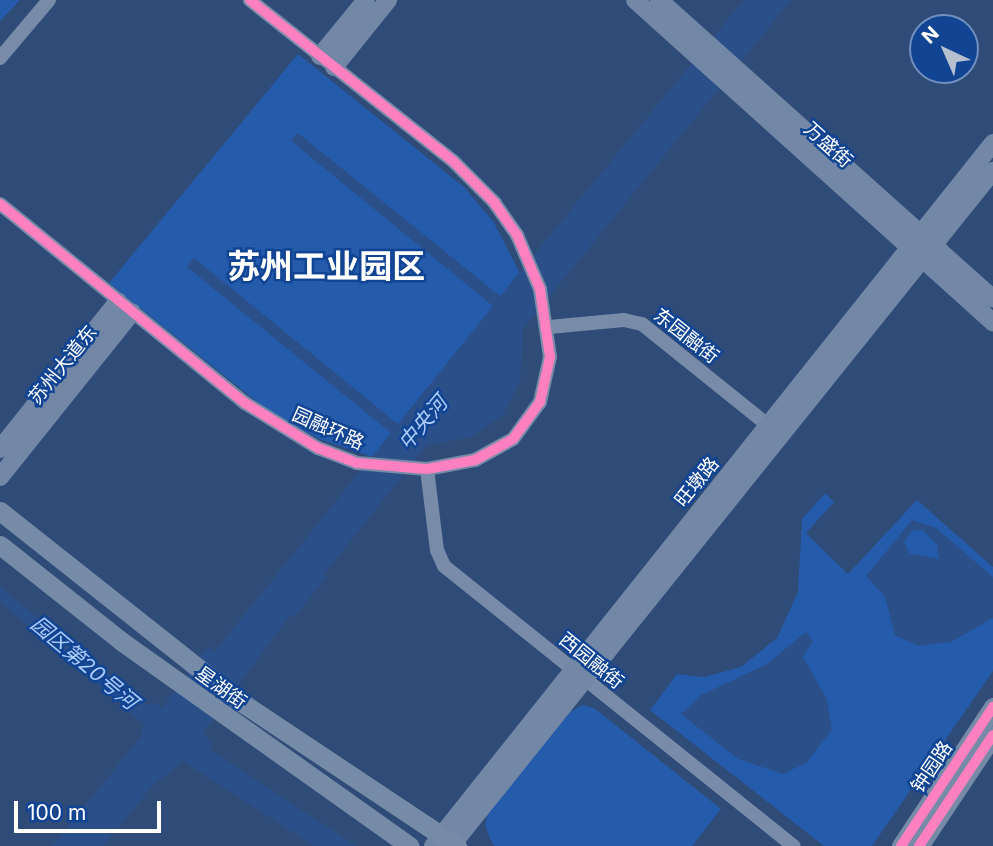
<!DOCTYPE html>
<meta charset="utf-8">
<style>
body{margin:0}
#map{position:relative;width:993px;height:846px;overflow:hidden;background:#2f4b77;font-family:Inter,"Noto Sans SC",sans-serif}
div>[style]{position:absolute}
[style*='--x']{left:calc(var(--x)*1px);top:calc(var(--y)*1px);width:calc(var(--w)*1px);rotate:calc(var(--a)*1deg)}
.green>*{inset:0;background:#255bab}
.water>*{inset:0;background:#2b5089}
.tertiary>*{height:14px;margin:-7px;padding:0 7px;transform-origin:7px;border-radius:7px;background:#788ca9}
.secondary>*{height:18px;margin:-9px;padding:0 9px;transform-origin:9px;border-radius:9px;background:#7387a6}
.primary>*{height:19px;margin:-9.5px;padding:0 9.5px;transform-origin:9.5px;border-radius:9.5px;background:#768ba7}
.cycleway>*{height:10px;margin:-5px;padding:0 5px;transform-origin:5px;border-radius:5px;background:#ff80c0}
span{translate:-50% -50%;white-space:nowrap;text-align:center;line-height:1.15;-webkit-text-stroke:5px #124494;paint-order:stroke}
.street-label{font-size:19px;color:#fff}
.water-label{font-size:21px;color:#acccf9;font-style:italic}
.town-label{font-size:33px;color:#fff;font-weight:700}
.north{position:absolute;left:909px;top:14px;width:70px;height:70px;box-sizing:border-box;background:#124494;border:2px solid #718fbf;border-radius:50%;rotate:316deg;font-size:19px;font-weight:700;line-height:28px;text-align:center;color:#fff}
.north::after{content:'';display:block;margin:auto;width:24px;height:32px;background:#b6c0cf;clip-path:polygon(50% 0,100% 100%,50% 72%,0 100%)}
.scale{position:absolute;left:14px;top:801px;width:147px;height:32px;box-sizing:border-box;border:4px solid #fff;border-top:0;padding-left:9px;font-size:21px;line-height:24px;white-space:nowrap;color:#fff;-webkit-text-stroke:5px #124494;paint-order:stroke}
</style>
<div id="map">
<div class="green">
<div style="clip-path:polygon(0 0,20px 0,0 21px)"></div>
<div style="clip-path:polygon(298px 54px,464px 187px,493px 221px,520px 273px,372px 457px,319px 439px,268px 411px,109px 283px)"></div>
<div style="clip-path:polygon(825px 493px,834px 502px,806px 533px,848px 574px,917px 500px,993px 567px,993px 671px,872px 846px,824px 846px,650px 710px,677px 674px,704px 677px,741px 667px,777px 638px,798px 592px,802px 519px)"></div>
<div style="clip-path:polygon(582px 705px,594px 708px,721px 809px,692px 846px,495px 846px,490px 839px,485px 825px,488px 811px,570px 712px)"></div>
</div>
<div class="water">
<div style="clip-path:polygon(744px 0,791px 0,523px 329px,520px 382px,503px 415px,471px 437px,427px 445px,324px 574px,327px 577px,294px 617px,290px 615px,203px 733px,212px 744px,209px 749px,356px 846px,314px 846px,183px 761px,153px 785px,103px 846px,52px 846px,140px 738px,144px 724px,0 602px,0 587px,148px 706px,153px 702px,162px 708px,208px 647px,215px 651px,391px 433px,187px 267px,194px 258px,398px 424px,493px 306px,291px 141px,298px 133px,500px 296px)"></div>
<div style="clip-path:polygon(evenodd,912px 520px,936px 528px,993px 577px,993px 618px,951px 642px,918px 646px,895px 635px,885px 597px,866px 576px,912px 520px,914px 530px,923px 530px,937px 545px,939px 559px,909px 553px,904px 541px,914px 530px)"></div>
<div style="clip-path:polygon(806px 632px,813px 641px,803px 657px,827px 699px,832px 730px,806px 763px,783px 774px,738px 759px,681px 714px,701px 695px,767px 664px)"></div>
</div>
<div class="tertiary">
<div style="--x:0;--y:58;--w:76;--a:-49.8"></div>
<div style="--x:0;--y:204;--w:316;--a:39.1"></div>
<div style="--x:245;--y:403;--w:86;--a:31.7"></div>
<div style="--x:318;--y:448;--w:42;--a:21"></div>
<div style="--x:357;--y:463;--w:70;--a:4.9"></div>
<div style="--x:427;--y:469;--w:49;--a:-10.6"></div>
<div style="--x:475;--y:460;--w:43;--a:-28.9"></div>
<div style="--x:513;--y:439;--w:46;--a:-53.9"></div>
<div style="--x:540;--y:402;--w:46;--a:-77.5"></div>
<div style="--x:550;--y:357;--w:69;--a:-98.4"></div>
<div style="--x:540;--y:289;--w:59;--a:-113.1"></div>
<div style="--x:517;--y:235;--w:39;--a:-125"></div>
<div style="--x:495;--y:203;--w:59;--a:-135"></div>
<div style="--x:453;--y:161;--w:259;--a:-141.6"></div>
<div style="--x:549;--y:327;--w:75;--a:-5.3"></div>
<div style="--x:624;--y:320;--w:18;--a:13"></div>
<div style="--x:642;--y:324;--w:171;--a:38.8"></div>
<div style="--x:427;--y:469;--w:82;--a:83"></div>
<div style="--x:437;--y:550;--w:17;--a:66"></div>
<div style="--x:444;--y:566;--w:448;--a:38.7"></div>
</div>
<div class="secondary">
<div style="--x:635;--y:0;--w:482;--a:42"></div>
<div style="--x:659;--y:0;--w:448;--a:41.8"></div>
<div style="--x:320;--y:56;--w:72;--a:-50.6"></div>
<div style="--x:334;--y:67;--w:86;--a:-51.1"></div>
<div style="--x:0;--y:449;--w:189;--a:-51.4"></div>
<div style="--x:0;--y:477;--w:211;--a:-51.3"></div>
<div style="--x:433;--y:846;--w:899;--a:-51.46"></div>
<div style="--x:451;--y:846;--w:866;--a:-51.24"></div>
</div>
<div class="primary">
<div style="--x:0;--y:511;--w:308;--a:38.4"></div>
<div style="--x:241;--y:702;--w:260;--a:33.7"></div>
<div style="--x:0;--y:545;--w:154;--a:38.4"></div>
<div style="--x:121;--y:641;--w:354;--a:35.4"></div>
<div style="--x:901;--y:846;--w:167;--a:-56.5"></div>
<div style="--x:919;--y:846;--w:133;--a:-56.3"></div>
</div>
<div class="cycleway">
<div style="--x:0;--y:204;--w:316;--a:39.1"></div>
<div style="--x:245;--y:403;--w:86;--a:31.7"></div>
<div style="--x:318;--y:448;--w:42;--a:21"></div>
<div style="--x:357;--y:463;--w:70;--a:4.9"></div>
<div style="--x:427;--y:469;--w:49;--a:-10.6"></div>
<div style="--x:475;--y:460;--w:43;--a:-28.9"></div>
<div style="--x:513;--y:439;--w:46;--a:-53.9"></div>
<div style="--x:540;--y:402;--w:46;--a:-77.5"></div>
<div style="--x:550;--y:357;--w:69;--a:-98.4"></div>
<div style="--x:540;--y:289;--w:59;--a:-113.1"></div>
<div style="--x:517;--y:235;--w:39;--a:-125"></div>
<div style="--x:495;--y:203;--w:59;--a:-135"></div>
<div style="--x:453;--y:161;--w:259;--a:-141.6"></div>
<div style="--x:901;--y:846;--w:167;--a:-56.5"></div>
<div style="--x:919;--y:846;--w:133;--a:-56.3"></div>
</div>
<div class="street-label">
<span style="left:828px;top:145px;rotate:42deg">万盛街</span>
<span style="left:686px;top:336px;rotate:38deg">东园融街</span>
<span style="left:63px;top:365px;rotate:-51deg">苏州大道东</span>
<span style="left:328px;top:429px;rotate:24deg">园融环路</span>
<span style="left:697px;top:482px;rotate:-51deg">旺墩路</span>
<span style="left:591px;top:661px;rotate:39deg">西园融街</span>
<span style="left:221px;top:688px;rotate:36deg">星湖街</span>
<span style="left:932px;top:767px;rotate:-56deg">钟园路</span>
</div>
<div class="water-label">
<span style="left:423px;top:423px;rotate:-50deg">中央河</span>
<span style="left:84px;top:663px;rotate:40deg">园区第20号河</span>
</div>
<div class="town-label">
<span style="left:326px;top:267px">苏州工业园区</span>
</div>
<div class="north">N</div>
<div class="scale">100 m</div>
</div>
